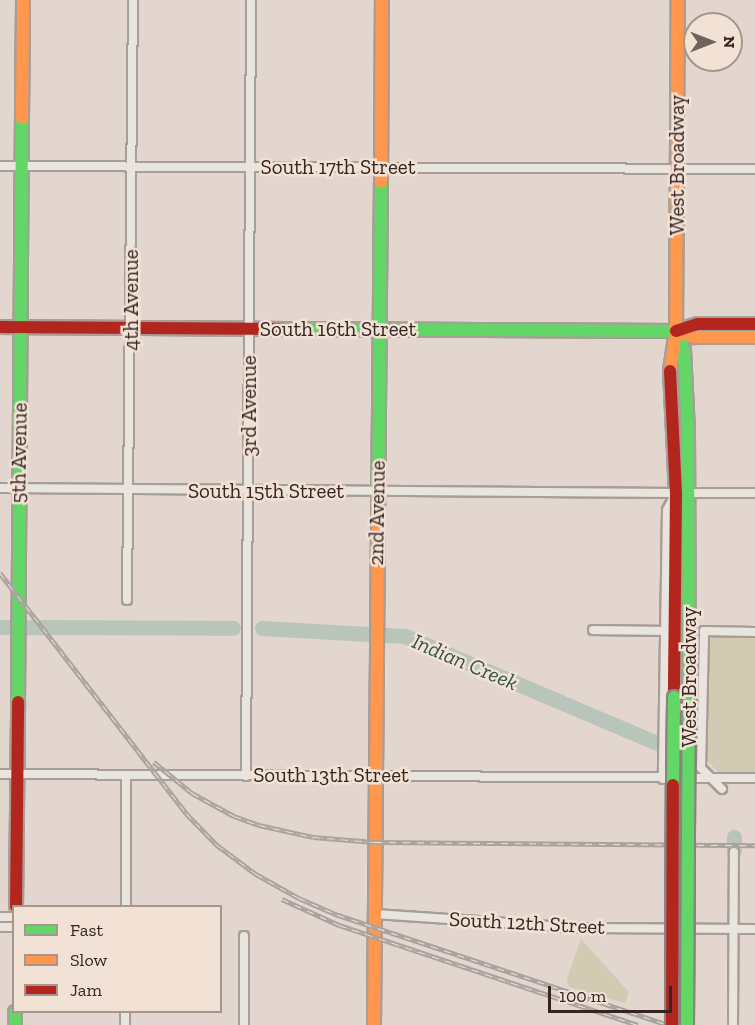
<!DOCTYPE html>
<style>
body{margin:0}
#map{position:relative;width:755px;height:1025px;overflow:hidden;background:#e2d6cf;font-family:"Zilla Slab",serif}
div>[style]{position:absolute}
[style*='--x']{left:calc(var(--x)*1px);top:calc(var(--y)*1px);width:calc(var(--w)*1px);rotate:calc(var(--a)*1deg)}
.green>*{inset:0;background:#d3cab3}
.river>*{height:15px;margin:-7.5px;padding:0 7.5px;transform-origin:7.5px;border-radius:7.5px;background:#b9c5ba}
.roads{filter:drop-shadow(2px 0 #a89d97) drop-shadow(-2px 0 #a89d97) drop-shadow(0 2px #a89d97) drop-shadow(0 -2px #a89d97)}
.street>*{height:8px;margin:-4px;padding:0 4px;transform-origin:4px;border-radius:4px;background:#eae4df}
.fast>*{height:12px;margin:-6px;padding:0 6px;transform-origin:6px;border-radius:6px;background:#63d668}
.slow>*{height:12px;margin:-6px;padding:0 6px;transform-origin:6px;border-radius:6px;background:#ff974d}
.jam>*{height:12px;margin:-6px;padding:0 6px;transform-origin:6px;border-radius:6px;background:#b3261e}
.rail>*{height:4.5px;margin-top:-2.25px;transform-origin:0;background:repeating-linear-gradient(90deg,#f2e2d6 0 7px,#aaa39f 0 14px);box-sizing:border-box;border-block:2px solid #aaa39f}
.bridges{filter:drop-shadow(2px 0 #8d827e) drop-shadow(-2px 0 #8d827e) drop-shadow(0 2px #8d827e) drop-shadow(0 -2px #8d827e)}
.fast-bridge>*{height:12px;margin:-6px;padding:0 6px;transform-origin:6px;border-radius:6px;background:#63d668}
.jam-bridge>*{height:12px;margin:-6px;padding:0 6px;transform-origin:6px;border-radius:6px;background:#b3261e}
span{translate:-50% -50%;white-space:nowrap;text-align:center;line-height:1.15;-webkit-text-stroke:5px #f2e2d6;paint-order:stroke}
.street-label{font-size:21px;color:#352420}
.water-label{font-size:22px;color:#315447;font-style:italic}
.legend{position:absolute;left:12px;top:905px;width:210px;height:108px;box-sizing:border-box;background:#f2e2d6;border:2px solid #a6968d;margin:0;padding:8px 10px;list-style:none;font-size:18px;color:#352420}
.legend li{display:flex;align-items:center;gap:12px;height:30px}
.legend b{width:30px;border:2px solid #a6968d}
.north{position:absolute;left:683px;top:12px;width:60px;height:60px;box-sizing:border-box;background:#f2e2d6;border:2px solid #a6968d;border-radius:50%;rotate:90deg;font-size:16px;font-weight:700;line-height:24px;text-align:center;color:#352420}
.north::after{content:'';display:block;margin:auto;width:21px;height:27px;background:#72625d;clip-path:polygon(50% 0,100% 100%,50% 72%,0 100%)}
.scale{position:absolute;left:548px;top:986px;width:124px;height:27px;box-sizing:border-box;border:3px solid #352420;border-top:0;padding-left:8px;font-size:18px;line-height:21px;white-space:nowrap;color:#352420;-webkit-text-stroke:4px #f2e2d6;paint-order:stroke}
</style>
<div id="map">
<div class="green">
<div style="clip-path:polygon(706px 636px,755px 637px,755px 774px,719px 773px,705px 759px)"></div>
<div style="clip-path:polygon(581px 939px,629px 992px,625px 1003px,569px 987px,567px 979px)"></div>
</div>
<div class="river">
<div style="--x:0;--y:627;--w:233;--a:0.2"></div>
<div style="--x:262;--y:628;--w:143;--a:3.2"></div>
<div style="--x:405;--y:636;--w:274;--a:23"></div>
<div style="--x:734;--y:851;--w:14;--a:-90"></div>
</div>
<div class="roads">
<div class="street">
<div style="--x:0;--y:166;--w:755;--a:0.23"></div>
<div style="--x:0;--y:488;--w:676;--a:0.42"></div>
<div style="--x:676;--y:493;--w:19;--a:118"></div>
<div style="--x:667;--y:510;--w:269;--a:90.9"></div>
<div style="--x:689;--y:493;--w:66;--a:0"></div>
<div style="--x:127;--y:600;--w:600;--a:-89.43"></div>
<div style="--x:593;--y:630;--w:73;--a:0.8"></div>
<div style="--x:0;--y:774;--w:755;--a:0.3"></div>
<div style="--x:126;--y:775;--w:131;--a:90"></div>
<div style="--x:246;--y:776;--w:776;--a:-89.63"></div>
<div style="--x:722;--y:789;--w:30;--a:-135"></div>
<div style="--x:701;--y:768;--w:137;--a:-88.7"></div>
<div style="--x:704;--y:631;--w:51;--a:1.1"></div>
<div style="--x:375;--y:914;--w:208;--a:3.9"></div>
<div style="--x:583;--y:928;--w:172;--a:0.3"></div>
<div style="--x:0;--y:917;--w:14;--a:0"></div>
<div style="--x:0;--y:927;--w:14;--a:0"></div>
<div style="--x:125;--y:1025;--w:13;--a:-90"></div>
<div style="--x:244;--y:1025;--w:89;--a:-90"></div>
<div style="--x:733;--y:1025;--w:173;--a:-89.7"></div>
</div>
<div class="fast">
<div style="--x:287;--y:329;--w:389;--a:0.3"></div>
<div style="--x:676;--y:331;--w:21;--a:67"></div>
<div style="--x:684;--y:350;--w:81;--a:87.2"></div>
<div style="--x:688;--y:431;--w:266;--a:89.8"></div>
<div style="--x:378;--y:523;--w:341;--a:-89.5"></div>
<div style="--x:18;--y:702;--w:584;--a:-89.61"></div>
<div style="--x:15;--y:1012;--w:13;--a:90"></div>
</div>
<div class="slow">
<div style="--x:22;--y:118;--w:118;--a:-89.5"></div>
<div style="--x:381;--y:182;--w:182;--a:-89.7"></div>
<div style="--x:676;--y:331;--w:20;--a:18"></div>
<div style="--x:695;--y:337;--w:60;--a:0"></div>
<div style="--x:670;--y:371;--w:40;--a:-81.5"></div>
<div style="--x:676;--y:331;--w:331;--a:-89.7"></div>
<div style="--x:374;--y:1025;--w:502;--a:-89.54"></div>
</div>
<div class="jam">
<div style="--x:0;--y:327;--w:287;--a:0.4"></div>
<div style="--x:676;--y:331;--w:23;--a:-18"></div>
<div style="--x:698;--y:324;--w:57;--a:0"></div>
<div style="--x:670;--y:371;--w:122;--a:87.2"></div>
<div style="--x:676;--y:493;--w:204;--a:90.6"></div>
<div style="--x:16;--y:906;--w:204;--a:-89.4"></div>
</div>
</div>
<div class="rail">
<div style="--x:0;--y:573;--w:304;--a:52.2"></div>
<div style="--x:186;--y:813;--w:45;--a:45.9"></div>
<div style="--x:217;--y:845;--w:49;--a:36.6"></div>
<div style="--x:256;--y:874;--w:49;--a:29.2"></div>
<div style="--x:299;--y:898;--w:43;--a:23.6"></div>
<div style="--x:338;--y:915;--w:348;--a:18.4"></div>
<div style="--x:154;--y:762;--w:49;--a:39.2"></div>
<div style="--x:192;--y:793;--w:48;--a:28.7"></div>
<div style="--x:234;--y:816;--w:27;--a:20"></div>
<div style="--x:259;--y:825;--w:55;--a:12.5"></div>
<div style="--x:313;--y:837;--w:62;--a:4.6"></div>
<div style="--x:375;--y:842;--w:380;--a:0.5"></div>
<div style="--x:282;--y:899;--w:63;--a:24.5"></div>
<div style="--x:339;--y:925;--w:315;--a:18.5"></div>
</div>
<div class="bridges">
<div class="fast-bridge">
<div style="--x:673;--y:785;--w:88;--a:-89.3"></div>
<div style="--x:687;--y:1025;--w:328;--a:-89.7"></div>
</div>
<div class="jam-bridge">
<div style="--x:672;--y:1025;--w:240;--a:-89.8"></div>
</div>
</div>
<div class="street-label">
<span style="left:677px;top:165px;rotate:-90deg">West Broadway</span>
<span style="left:338px;top:167px">South 17th Street</span>
<span style="left:131px;top:300px;rotate:-90deg">4th Avenue</span>
<span style="left:338px;top:329px">South 16th Street</span>
<span style="left:249px;top:406px;rotate:-90deg">3rd Avenue</span>
<span style="left:19px;top:453px;rotate:-89deg">5th Avenue</span>
<span style="left:266px;top:491px">South 15th Street</span>
<span style="left:377px;top:513px;rotate:-89deg">2nd Avenue</span>
<span style="left:689px;top:677px;rotate:-90deg">West Broadway</span>
<span style="left:331px;top:775px">South 13th Street</span>
<span style="left:527px;top:923px;rotate:3deg">South 12th Street</span>
</div>
<div class="water-label">
<span style="left:465px;top:662px;rotate:23deg">Indian Creek</span>
</div>
<ul class="legend">
<li><b style="height:8px;background:#63d668"></b>Fast</li>
<li><b style="height:8px;background:#ff974d"></b>Slow</li>
<li><b style="height:8px;background:#b3261e"></b>Jam</li>
</ul>
<div class="north">N</div>
<div class="scale">100 m</div>
</div>
